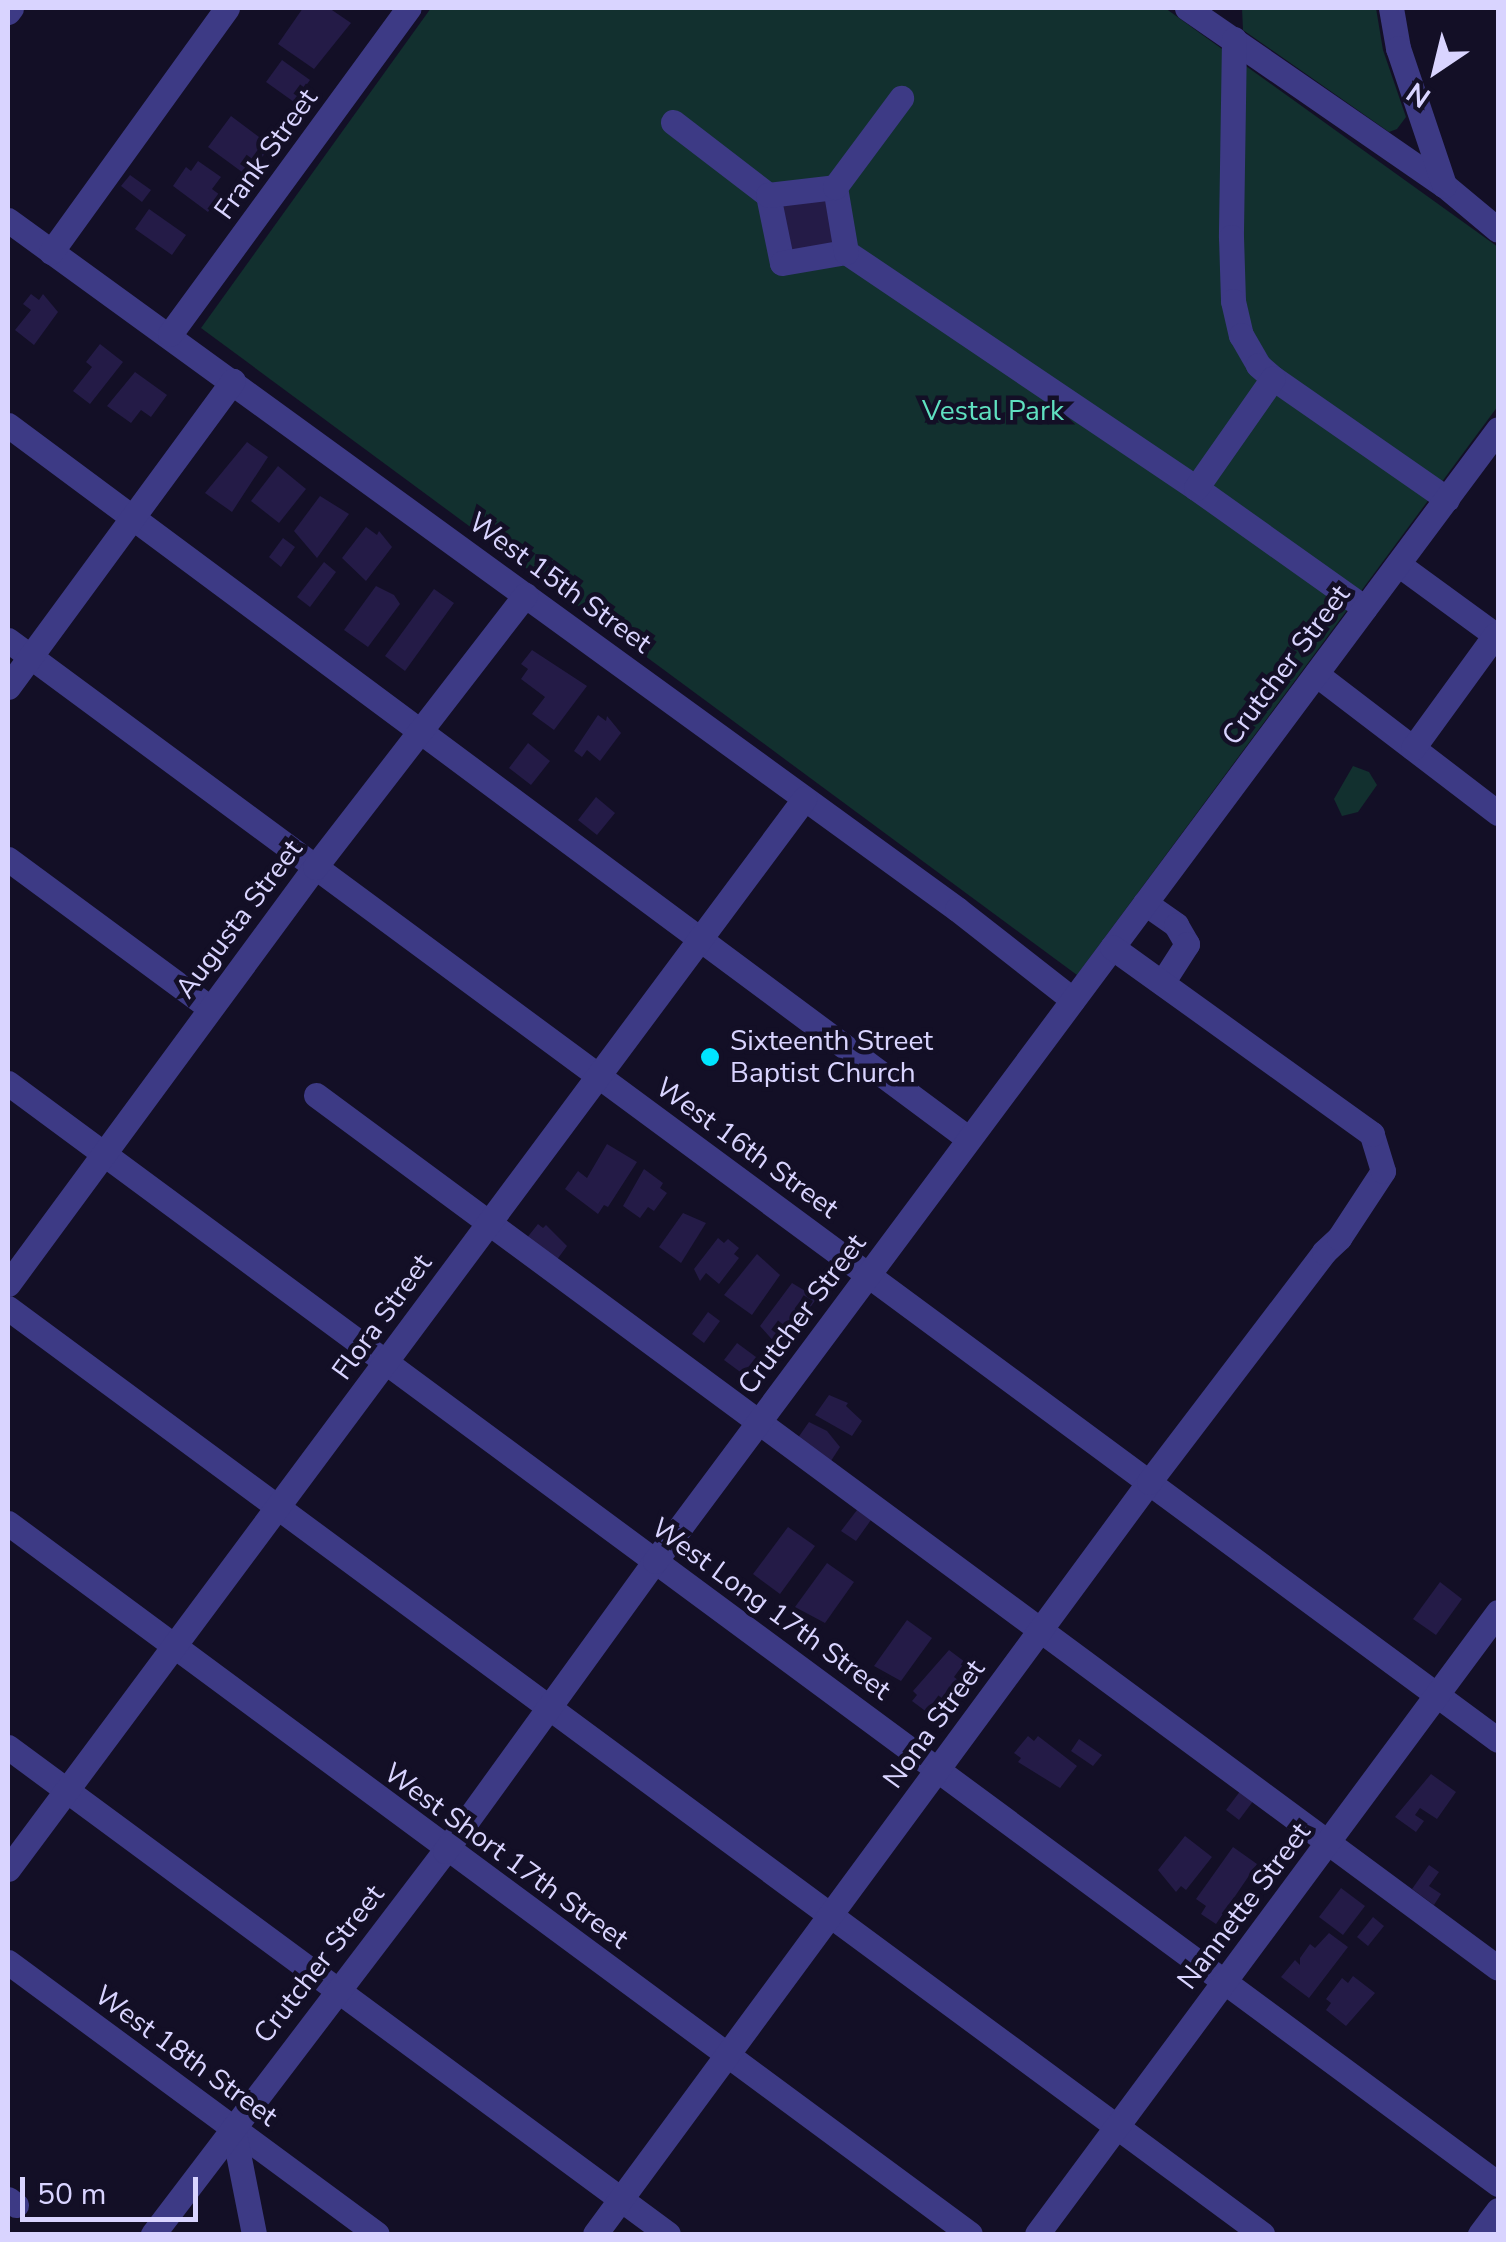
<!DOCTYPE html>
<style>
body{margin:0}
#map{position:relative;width:1506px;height:2242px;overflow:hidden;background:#130f26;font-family:"Nunito Sans",sans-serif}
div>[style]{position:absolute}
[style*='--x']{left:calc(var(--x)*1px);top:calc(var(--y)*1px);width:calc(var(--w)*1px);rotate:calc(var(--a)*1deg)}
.green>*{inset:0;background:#12302f}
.building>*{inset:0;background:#241b47}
.minor>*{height:25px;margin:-12.5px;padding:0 12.5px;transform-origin:12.5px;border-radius:12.5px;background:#3d3a85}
.dots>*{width:28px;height:28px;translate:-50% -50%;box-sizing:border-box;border:5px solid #130f26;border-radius:50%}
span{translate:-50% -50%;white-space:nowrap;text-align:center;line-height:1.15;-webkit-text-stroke:9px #130f26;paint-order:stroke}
.street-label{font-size:28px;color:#d9d4ff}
.park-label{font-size:28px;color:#5fe0c0}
.poi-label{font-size:28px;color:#d9d4ff}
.left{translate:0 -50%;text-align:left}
.frame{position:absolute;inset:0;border:10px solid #d9d4ff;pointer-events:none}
.north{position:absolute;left:1386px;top:20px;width:100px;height:100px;-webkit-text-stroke:8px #130f26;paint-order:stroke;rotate:215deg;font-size:28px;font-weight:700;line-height:40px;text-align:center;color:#d9d4ff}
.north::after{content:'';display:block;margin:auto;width:35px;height:45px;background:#d9d4ff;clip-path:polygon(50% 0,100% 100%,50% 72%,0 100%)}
.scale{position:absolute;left:20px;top:2177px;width:178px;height:45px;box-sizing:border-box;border:5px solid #d9d4ff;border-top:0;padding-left:12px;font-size:30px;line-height:35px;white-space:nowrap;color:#d9d4ff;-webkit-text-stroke:8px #130f26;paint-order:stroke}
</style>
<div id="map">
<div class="green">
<div style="clip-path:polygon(431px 8px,1165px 8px,1498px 247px,1498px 406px,1077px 975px,201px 328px)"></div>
<div style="clip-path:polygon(1242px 8px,1376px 8px,1383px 50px,1406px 117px,1397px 129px,1389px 132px,1243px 30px)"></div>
<div style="clip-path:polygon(1353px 766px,1369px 772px,1377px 785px,1358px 812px,1342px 816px,1334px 799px)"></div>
</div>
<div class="building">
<div style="clip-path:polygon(303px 8px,329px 8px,351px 23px,314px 69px,278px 44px)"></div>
<div style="clip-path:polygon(282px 60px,310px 80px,294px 102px,266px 82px)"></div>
<div style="clip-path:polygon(231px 116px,263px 140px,259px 147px,266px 152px,253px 169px,247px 165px,242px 172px,208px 147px)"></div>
<div style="clip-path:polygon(198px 161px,221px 177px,212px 189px,220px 195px,208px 212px,173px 186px,186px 167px,191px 171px)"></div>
<div style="clip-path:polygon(130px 175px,151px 190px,142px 202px,121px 186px)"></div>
<div style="clip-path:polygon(829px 195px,837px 243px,790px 251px,782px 203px)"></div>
<div style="clip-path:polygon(149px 209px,186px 235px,172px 255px,135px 229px)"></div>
<div style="clip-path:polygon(31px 294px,39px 300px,43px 294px,58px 312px,34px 345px,15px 330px,31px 310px,23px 304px)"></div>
<div style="clip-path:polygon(100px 344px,123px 362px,90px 404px,73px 391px,92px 367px,86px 362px)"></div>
<div style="clip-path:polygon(135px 372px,167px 395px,151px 417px,141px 410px,131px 423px,107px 406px)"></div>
<div style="clip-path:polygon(247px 442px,268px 457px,232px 512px,205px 493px)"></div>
<div style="clip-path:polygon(278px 466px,306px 489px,279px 523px,251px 501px)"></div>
<div style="clip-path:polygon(320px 496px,349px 514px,317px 558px,294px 531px)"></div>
<div style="clip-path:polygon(366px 527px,377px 535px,379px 531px,392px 547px,366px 581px,342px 558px)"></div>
<div style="clip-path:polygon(283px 538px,295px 547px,281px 567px,269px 557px)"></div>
<div style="clip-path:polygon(324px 562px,336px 572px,310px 607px,297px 597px)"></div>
<div style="clip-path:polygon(376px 586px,394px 595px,400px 604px,368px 647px,344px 630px)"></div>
<div style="clip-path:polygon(434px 589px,454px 603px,405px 671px,385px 656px)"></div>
<div style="clip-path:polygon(532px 650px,587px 686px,554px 730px,532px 714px,545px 697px,521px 679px,528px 669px,521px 664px)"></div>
<div style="clip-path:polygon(598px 715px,606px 721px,607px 716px,621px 733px,600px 761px,587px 750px,582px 757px,574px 751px)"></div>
<div style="clip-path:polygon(528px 743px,550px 761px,531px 785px,509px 768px)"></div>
<div style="clip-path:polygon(596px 797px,615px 813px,597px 835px,578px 820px)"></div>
<div style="clip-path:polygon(607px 1144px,637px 1162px,608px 1207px,604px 1205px,598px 1214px,565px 1189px,578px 1171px,587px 1178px)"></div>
<div style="clip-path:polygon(644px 1169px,663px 1183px,660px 1188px,667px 1193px,654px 1211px,648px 1207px,640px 1218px,623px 1206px)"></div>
<div style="clip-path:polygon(683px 1213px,706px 1223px,681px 1263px,659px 1247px)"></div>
<div style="clip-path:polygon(538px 1224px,543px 1228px,546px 1225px,567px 1246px,556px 1261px,526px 1239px)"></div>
<div style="clip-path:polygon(718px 1238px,724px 1243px,728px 1239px,739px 1248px,734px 1254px,739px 1258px,719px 1284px,706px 1273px,700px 1281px,694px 1269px)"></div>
<div style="clip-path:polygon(757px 1254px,780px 1275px,752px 1315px,724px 1295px)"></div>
<div style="clip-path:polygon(792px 1283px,817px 1298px,784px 1343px,780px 1341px,777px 1345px,760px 1326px)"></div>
<div style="clip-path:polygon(708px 1312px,720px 1321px,704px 1343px,692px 1334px)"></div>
<div style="clip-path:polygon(737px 1343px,756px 1357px,743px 1374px,724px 1360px)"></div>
<div style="clip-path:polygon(829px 1395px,848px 1403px,846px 1406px,862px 1421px,852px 1436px,815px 1415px)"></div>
<div style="clip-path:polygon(809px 1422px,827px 1431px,840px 1447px,829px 1464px,795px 1442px)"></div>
<div style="clip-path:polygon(857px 1510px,871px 1520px,856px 1541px,841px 1531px)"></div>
<div style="clip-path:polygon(788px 1527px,815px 1546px,780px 1594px,753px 1574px)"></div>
<div style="clip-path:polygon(827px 1563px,854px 1582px,825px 1623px,795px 1607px)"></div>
<div style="clip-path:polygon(1440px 1582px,1462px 1599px,1436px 1635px,1413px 1619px)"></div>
<div style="clip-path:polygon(907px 1620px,932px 1638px,901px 1681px,874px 1666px)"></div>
<div style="clip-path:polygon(949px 1650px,965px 1662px,954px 1677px,963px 1684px,940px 1713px,936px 1710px,932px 1716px,912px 1701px,917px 1695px,913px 1691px)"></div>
<div style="clip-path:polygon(1028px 1736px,1034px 1741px,1038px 1736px,1077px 1766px,1060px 1788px,1018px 1762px,1021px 1758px,1014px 1753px)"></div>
<div style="clip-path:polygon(1079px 1739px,1102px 1755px,1093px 1766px,1071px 1751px)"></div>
<div style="clip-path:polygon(1431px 1774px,1456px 1792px,1437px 1819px,1420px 1808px,1415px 1815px,1424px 1821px,1416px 1832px,1395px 1817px)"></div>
<div style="clip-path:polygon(1241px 1790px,1254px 1800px,1239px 1820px,1226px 1810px)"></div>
<div style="clip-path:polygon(1185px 1836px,1212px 1857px,1186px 1890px,1181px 1886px,1176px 1892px,1158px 1870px)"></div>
<div style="clip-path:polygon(1233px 1847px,1257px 1864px,1216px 1924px,1201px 1914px,1206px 1906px,1196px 1899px)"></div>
<div style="clip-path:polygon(1429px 1865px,1439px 1872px,1429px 1886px,1441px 1894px,1434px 1905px,1412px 1889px)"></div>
<div style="clip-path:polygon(1341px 1888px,1365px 1906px,1343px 1935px,1319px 1917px)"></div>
<div style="clip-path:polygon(1373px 1917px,1384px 1926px,1368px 1946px,1357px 1937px)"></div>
<div style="clip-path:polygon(1329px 1933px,1348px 1947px,1309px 1998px,1281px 1977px,1295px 1960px,1300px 1965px,1300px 1958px,1310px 1944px,1315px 1948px)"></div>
<div style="clip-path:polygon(1353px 1976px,1375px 1993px,1346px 2026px,1326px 2010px,1331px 2003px,1326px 1999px,1342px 1978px,1348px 1983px)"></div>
</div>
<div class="minor">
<div style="--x:1187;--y:8;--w:312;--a:34.6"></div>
<div style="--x:1444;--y:185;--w:70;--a:39.8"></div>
<div style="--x:1391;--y:8;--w:41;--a:80.1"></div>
<div style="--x:1398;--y:48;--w:145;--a:71.4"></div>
<div style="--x:8;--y:12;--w:5;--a:-53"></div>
<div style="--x:1234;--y:39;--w:198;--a:90.9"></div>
<div style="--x:1231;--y:237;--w:64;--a:88.2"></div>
<div style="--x:1233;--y:301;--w:35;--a:77"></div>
<div style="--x:1241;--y:335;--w:34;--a:60"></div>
<div style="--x:1258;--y:365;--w:20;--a:41"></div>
<div style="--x:1273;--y:378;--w:212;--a:34.8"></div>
<div style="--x:673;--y:122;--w:120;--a:37.5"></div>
<div style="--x:768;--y:195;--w:69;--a:78.4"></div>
<div style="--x:782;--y:263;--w:65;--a:-9.8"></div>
<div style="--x:846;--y:252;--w:422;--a:34"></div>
<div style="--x:1196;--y:488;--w:207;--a:35.4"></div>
<div style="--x:835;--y:187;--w:66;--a:80.4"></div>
<div style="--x:768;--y:195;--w:67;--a:-6.8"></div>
<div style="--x:835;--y:187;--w:111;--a:-53.4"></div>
<div style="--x:8;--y:220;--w:1173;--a:35.98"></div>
<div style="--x:957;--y:909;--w:147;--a:38.1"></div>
<div style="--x:51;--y:252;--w:301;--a:-54.2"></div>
<div style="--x:170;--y:334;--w:404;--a:-53.8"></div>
<div style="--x:8;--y:425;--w:1197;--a:36.61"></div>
<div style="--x:1196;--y:488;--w:134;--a:-55"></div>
<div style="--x:1398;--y:564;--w:124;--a:36.1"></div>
<div style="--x:8;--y:640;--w:1852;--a:36.44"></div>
<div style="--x:1316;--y:674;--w:229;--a:37.4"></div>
<div style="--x:8;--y:687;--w:380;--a:-53.7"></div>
<div style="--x:1413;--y:748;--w:140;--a:-54"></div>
<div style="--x:8;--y:859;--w:251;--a:36.4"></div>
<div style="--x:1145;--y:903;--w:38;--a:35"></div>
<div style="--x:1176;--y:925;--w:22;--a:60"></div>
<div style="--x:1187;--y:944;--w:46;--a:122.7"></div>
<div style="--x:8;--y:1083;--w:1853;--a:36.46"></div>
<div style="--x:316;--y:1095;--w:1469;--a:36.45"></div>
<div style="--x:8;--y:1284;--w:518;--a:-53.64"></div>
<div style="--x:315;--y:867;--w:344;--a:-52.3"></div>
<div style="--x:8;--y:1308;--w:1559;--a:36.44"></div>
<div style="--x:8;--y:1523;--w:1196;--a:36.47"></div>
<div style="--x:8;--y:1747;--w:820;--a:36.42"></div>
<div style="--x:8;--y:1869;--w:1334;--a:-53.35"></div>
<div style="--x:8;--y:1962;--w:458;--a:36.4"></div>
<div style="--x:233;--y:2128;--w:108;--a:78.8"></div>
<div style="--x:8;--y:2199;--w:10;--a:37"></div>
<div style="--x:153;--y:2234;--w:482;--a:-52.7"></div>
<div style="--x:445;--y:1851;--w:358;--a:-54.1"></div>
<div style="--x:655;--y:1561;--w:1411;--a:-53.32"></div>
<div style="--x:595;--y:2234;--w:934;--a:-53.62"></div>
<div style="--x:1149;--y:1482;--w:289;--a:-52.7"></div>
<div style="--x:1324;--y:1252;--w:21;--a:-43"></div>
<div style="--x:1339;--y:1238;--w:80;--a:-56.7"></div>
<div style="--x:1383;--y:1171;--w:39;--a:-107"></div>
<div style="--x:1372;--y:1134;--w:320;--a:-144.3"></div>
<div style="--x:1037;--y:2234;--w:774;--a:-53.46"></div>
<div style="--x:1480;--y:2234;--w:30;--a:-53"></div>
</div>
<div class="dots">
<div style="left:710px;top:1057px;background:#00e5ff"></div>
</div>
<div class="street-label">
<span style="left:266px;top:154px;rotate:-54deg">Frank Street</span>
<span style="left:560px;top:583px;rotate:36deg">West 15th Street</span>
<span style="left:1286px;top:665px;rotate:-53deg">Crutcher Street</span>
<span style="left:239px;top:919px;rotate:-53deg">Augusta Street</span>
<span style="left:747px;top:1148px;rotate:36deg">West 16th Street</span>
<span style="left:802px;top:1314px;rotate:-53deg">Crutcher Street</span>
<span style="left:382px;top:1317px;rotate:-54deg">Flora Street</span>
<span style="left:771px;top:1609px;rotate:36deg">West Long 17th Street</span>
<span style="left:934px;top:1724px;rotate:-54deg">Nona Street</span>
<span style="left:506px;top:1856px;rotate:36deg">West Short 17th Street</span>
<span style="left:1244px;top:1906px;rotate:-53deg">Nannette Street</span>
<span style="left:319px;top:1964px;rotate:-52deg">Crutcher Street</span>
<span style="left:186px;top:2056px;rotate:36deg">West 18th Street</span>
</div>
<div class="park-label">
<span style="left:993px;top:411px">Vestal Park</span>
</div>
<div class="poi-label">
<span class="left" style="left:730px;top:1057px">Sixteenth Street<br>Baptist Church</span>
</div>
<div class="frame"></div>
<div class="north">N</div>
<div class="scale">50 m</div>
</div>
